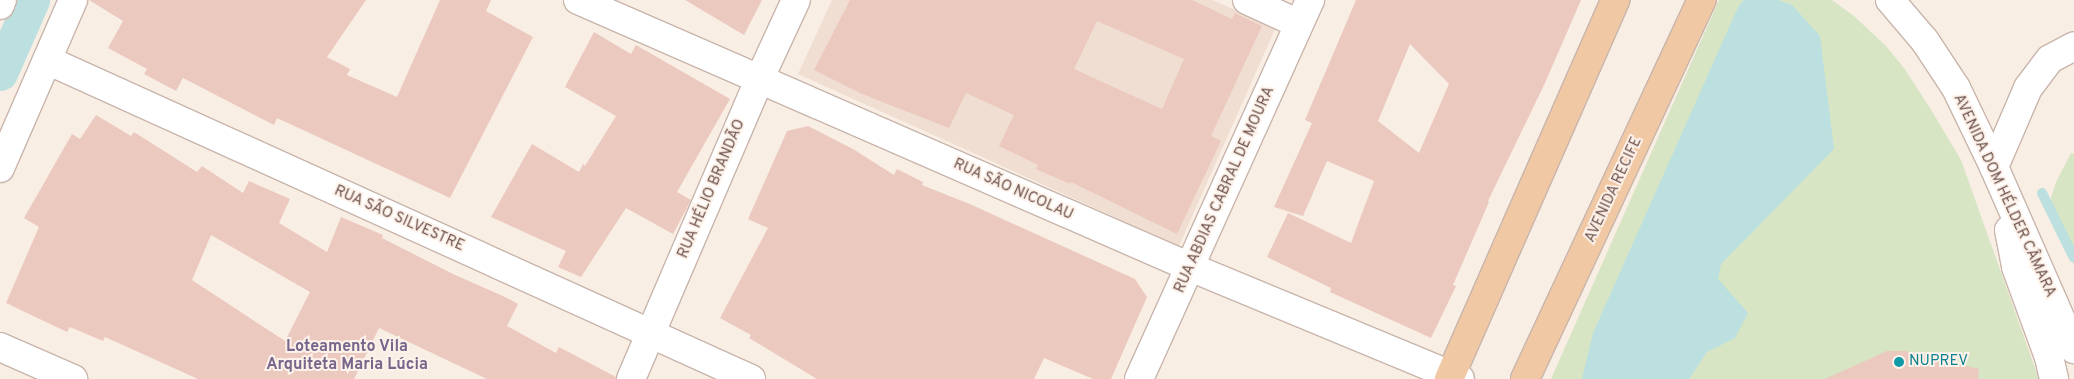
<!DOCTYPE html>
<meta charset="utf-8">
<style>
body{margin:0}
#map{position:relative;width:2074px;height:379px;overflow:hidden;background:#f9eee4;font-family:Overpass,sans-serif}
div>[style]{position:absolute}
[style*='--x']{left:calc(var(--x)*1px);top:calc(var(--y)*1px);width:calc(var(--w)*1px);rotate:calc(var(--a)*1deg)}
.residential>*{inset:0;background:#f0ded3}
.green>*{inset:0;background:#d7e5c5}
.water>*{inset:0;background:#bbe0df}
.stream>*{height:10px;margin:-5px;padding:0 5px;transform-origin:5px;border-radius:5px;background:#bbe0df}
.canal>*{height:35px;margin:-17.5px;padding:0 17.5px;transform-origin:17.5px;border-radius:17.5px;background:#bbe0df}
.building>*{inset:0;background:#ebc9bf}
.roads{filter:drop-shadow(1px 0 #c8b5ac) drop-shadow(-1px 0 #c8b5ac) drop-shadow(0 1px #c8b5ac) drop-shadow(0 -1px #c8b5ac)}
.minor>*{height:28px;margin:-14px;padding:0 14px;transform-origin:14px;border-radius:14px;background:#fff}
.secondary>*{height:28px;margin:-14px;padding:0 14px;transform-origin:14px;border-radius:14px;background:#fff}
.primary>*{height:28px;margin:-14px;padding:0 14px;transform-origin:14px;border-radius:14px;background:#f0c8a4}
.dots>*{width:14px;height:14px;translate:-50% -50%;box-sizing:border-box;border:2px solid #fdf2ea;border-radius:50%}
span{translate:-50% -50%;white-space:nowrap;text-align:center;line-height:1.15;-webkit-text-stroke:4px #fdf2ea;paint-order:stroke}
.street-label{font-size:15px;color:#6e534d}
.culture-label{font-size:15px;color:#0d838f}
.left{translate:0 -50%;text-align:left}
.neighbourhood-label{font-size:16px;color:#78658b;font-weight:700}
</style>
<div id="map">
<div class="residential">
<div style="clip-path:polygon(832px 0,1212px 0,1276px 27px,1179px 246px,798px 74px)"></div>
</div>
<div class="green">
<div style="clip-path:polygon(1719px 0,1832px 0,1854px 16px,1886px 46px,1904px 68px,1930px 108px,1961px 160px,2039px 379px,1551px 379px)"></div>
<div style="clip-path:polygon(2071px 153px,2074px 154px,2074px 265px,2047px 210px,2056px 182px)"></div>
</div>
<div class="water">
<div style="clip-path:polygon(1744px 0,1778px 0,1792px 5px,1820px 36px,1834px 149px,1721px 264px,1718px 279px,1748px 313px,1735px 338px,1707px 352px,1689px 379px,1582px 379px,1593px 333px,1739px 5px)"></div>
</div>
<div class="stream">
<div style="--x:2042;--y:193;--w:72;--a:63.8"></div>
</div>
<div class="canal">
<div style="--x:0;--y:73;--w:80;--a:-66.3"></div>
</div>
<div class="building">
<div style="clip-path:polygon(89px 0,366px 0,327px 57px,350px 69px,347px 75px,397px 97px,440px 0,491px 0,486px 11px,533px 37px,450px 198px,277px 118px,274px 125px,183px 78px,176px 91px,144px 74px,147px 69px,108px 48px,123px 21px)"></div>
<div style="clip-path:polygon(685px 0,762px 0,744px 35px)"></div>
<div style="clip-path:polygon(evenodd,850px 0,1192px 0,1232px 19px,1235px 13px,1262px 26px,1211px 136px,1221px 141px,1177px 234px,1071px 182px,1070px 184px,1036px 169px,1038px 165px,999px 146px,1014px 115px,966px 93px,949px 128px,862px 94px,814px 70px,850px 0,1097px 21px,1184px 59px,1162px 109px,1074px 69px,1097px 21px)"></div>
<div style="clip-path:polygon(evenodd,1356px 0,1581px 0,1545px 83px,1488px 201px,1489px 202px,1453px 285px,1456px 286px,1431px 338px,1330px 292px,1331px 288px,1267px 257px,1288px 213px,1351px 243px,1374px 181px,1327px 161px,1303px 216px,1274px 207px,1312px 123px,1305px 120px,1356px 0,1410px 44px,1449px 84px,1419px 153px,1378px 121px,1410px 44px)"></div>
<div style="clip-path:polygon(594px 32px,631px 54px,636px 45px,730px 99px,677px 192px,691px 200px,673px 234px,626px 208px,581px 277px,558px 267px,566px 251px,491px 217px,532px 144px,579px 172px,583px 164px,585px 166px,616px 116px,565px 87px)"></div>
<div style="clip-path:polygon(evenodd,96px 115px,131px 136px,134px 132px,197px 172px,202px 166px,243px 193px,249px 181px,290px 199px,279px 223px,327px 252px,341px 217px,383px 235px,382px 238px,453px 274px,505px 297px,518px 304px,507px 326px,556px 353px,559px 347px,616px 377px,616px 379px,487px 379px,379px 328px,354px 379px,198px 379px,105px 337px,103px 341px,70px 327px,67px 332px,6px 303px,39px 227px,24px 218px,72px 134px,80px 139px,96px 115px,211px 235px,310px 292px,285px 341px,192px 280px,211px 235px)"></div>
<div style="clip-path:polygon(808px 126px,853px 149px,894px 175px,897px 169px,923px 182px,922px 185px,972px 205px,1135px 279px,1147px 297px,1111px 379px,1093px 379px,1044px 358px,1034px 379px,817px 379px,749px 338px,751px 335px,720px 318px,768px 228px,748px 219px,787px 131px)"></div>
<div style="clip-path:polygon(1887px 351px,1905px 351px,1979px 369px,1978px 379px,1825px 379px)"></div>
</div>
<div class="roads">
<div class="minor">
<div style="--x:1247;--y:0;--w:57;--a:24.8"></div>
<div style="--x:0;--y:5;--w:5;--a:-68"></div>
<div style="--x:47;--y:60;--w:773;--a:24.38"></div>
<div style="--x:1994;--y:167;--w:86;--a:-66.7"></div>
<div style="--x:2028;--y:88;--w:36;--a:-53"></div>
<div style="--x:2050;--y:59;--w:27;--a:-28"></div>
<div style="--x:0;--y:168;--w:183;--a:-66.5"></div>
<div style="--x:0;--y:347;--w:80;--a:23.7"></div>
<div style="--x:631;--y:379;--w:325;--a:-66.8"></div>
<div style="--x:759;--y:80;--w:88;--a:-65.2"></div>
<div style="--x:1139;--y:379;--w:416;--a:-65.7"></div>
</div>
<div class="secondary">
<div style="--x:578;--y:0;--w:668;--a:23.57"></div>
<div style="--x:1190;--y:267;--w:292;--a:22.5"></div>
<div style="--x:1890;--y:0;--w:54;--a:49.5"></div>
<div style="--x:1925;--y:41;--w:56;--a:56.6"></div>
<div style="--x:1956;--y:88;--w:88;--a:64.3"></div>
<div style="--x:1994;--y:167;--w:199;--a:66.3"></div>
<div style="--x:2009;--y:230;--w:38;--a:79"></div>
<div style="--x:2016;--y:267;--w:96;--a:69.9"></div>
<div style="--x:2049;--y:357;--w:23;--a:77"></div>
</div>
<div class="primary">
<div style="--x:1449;--y:379;--w:414;--a:-66.3"></div>
<div style="--x:1525;--y:379;--w:418;--a:-65"></div>
</div>
</div>
<div class="dots">
<div style="left:1899px;top:362px;background:#0f9aa8"></div>
</div>
<div class="street-label">
<span style="left:712px;top:189px;rotate:-67deg">RUA HÉLIO BRANDÃO</span>
<span style="left:1013px;top:190px;rotate:24deg">RUA SÃO NICOLAU</span>
<span style="left:1225px;top:190px;rotate:-66deg">RUA ABDIAS CABRAL DE MOURA</span>
<span style="left:1614px;top:190px;rotate:-65deg">AVENIDA RECIFE</span>
<span style="left:2004px;top:196px;rotate:65deg">AVENIDA DOM HÉLDER CÂMARA</span>
<span style="left:399px;top:219px;rotate:24deg">RUA SÃO SILVESTRE</span>
</div>
<div class="culture-label">
<span class="left" style="left:1909px;top:362px">NUPREV</span>
</div>
<div class="neighbourhood-label">
<span style="left:347px;top:356px">Loteamento Vila<br>Arquiteta Maria Lúcia</span>
</div>
</div>
